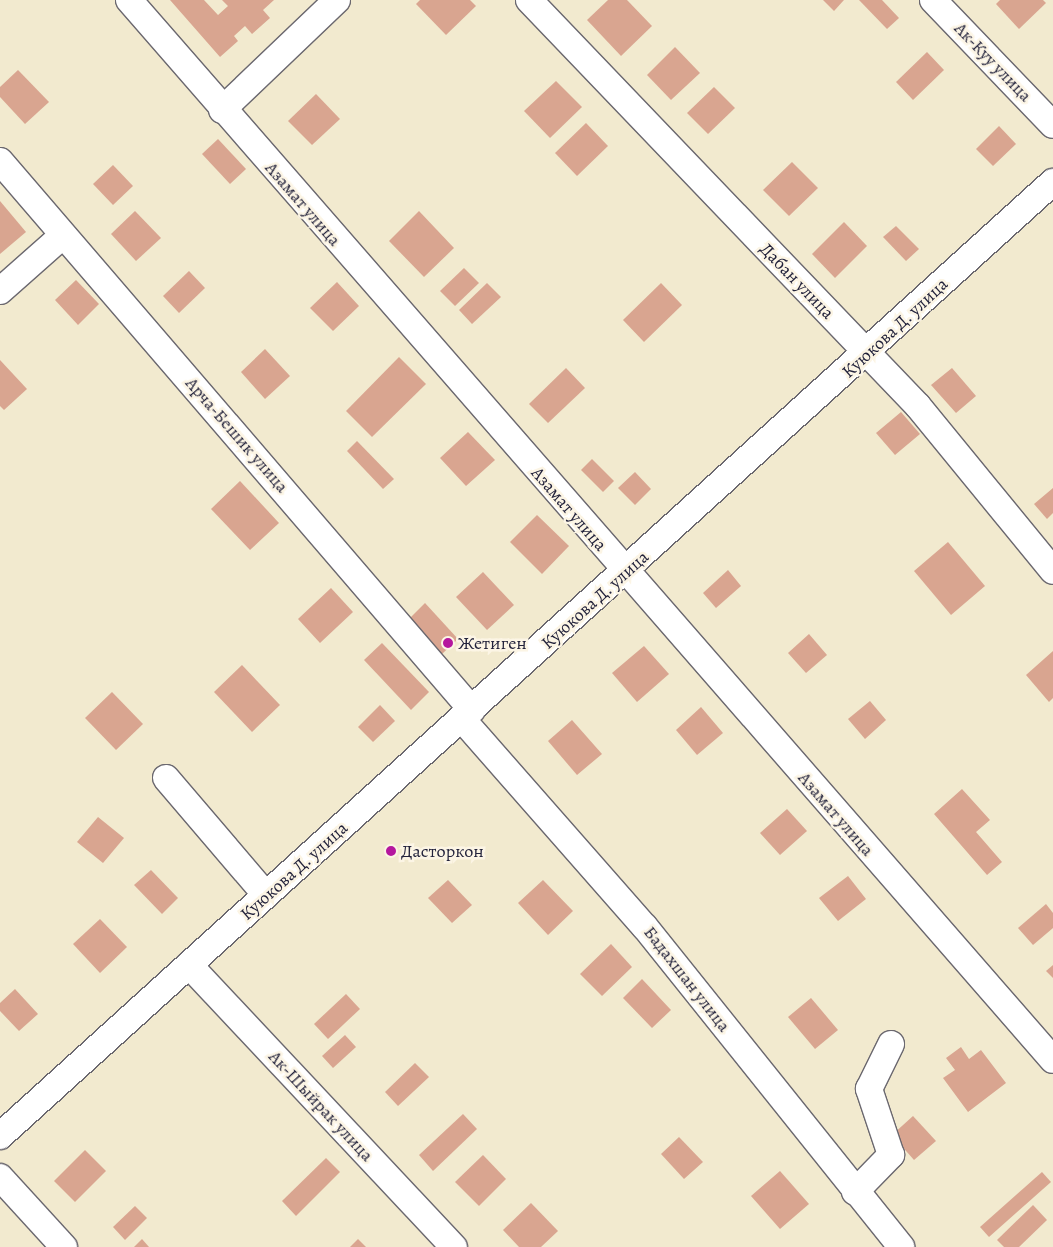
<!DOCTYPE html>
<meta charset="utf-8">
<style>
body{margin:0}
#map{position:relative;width:1053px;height:1247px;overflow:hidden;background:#f2eacf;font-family:Alegreya,serif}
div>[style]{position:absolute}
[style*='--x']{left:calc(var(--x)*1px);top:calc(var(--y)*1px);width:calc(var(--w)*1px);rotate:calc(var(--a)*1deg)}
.building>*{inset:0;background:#d9a590}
.roads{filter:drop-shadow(1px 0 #6b686f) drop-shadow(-1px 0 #6b686f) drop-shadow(0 1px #6b686f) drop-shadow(0 -1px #6b686f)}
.minor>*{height:26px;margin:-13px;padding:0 13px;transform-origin:13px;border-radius:13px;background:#fff}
.dots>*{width:14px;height:14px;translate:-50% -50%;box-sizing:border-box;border:2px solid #fcf5e5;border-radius:50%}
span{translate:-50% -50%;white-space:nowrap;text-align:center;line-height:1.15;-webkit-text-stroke:5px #fcf5e5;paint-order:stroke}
.street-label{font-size:18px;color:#22223b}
.poi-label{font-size:18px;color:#22223b}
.left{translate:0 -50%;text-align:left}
</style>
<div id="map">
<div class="building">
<div style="clip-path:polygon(170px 0,204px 0,218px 15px,228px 6px,222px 0,274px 0,263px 10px,270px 18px,252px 34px,245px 26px,234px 36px,238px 41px,220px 57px)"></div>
<div style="clip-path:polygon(420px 0,470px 0,476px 6px,446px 35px,416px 4px)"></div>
<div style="clip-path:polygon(608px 0,627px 0,652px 26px,621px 56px,587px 20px)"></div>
<div style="clip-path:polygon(823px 0,844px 0,834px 11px)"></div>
<div style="clip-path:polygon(859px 0,882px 0,899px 18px,887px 29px)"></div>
<div style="clip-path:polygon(1000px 0,1043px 0,1046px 3px,1019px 29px,996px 4px)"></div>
<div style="clip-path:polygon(675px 47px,700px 73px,671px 100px,647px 75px)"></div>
<div style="clip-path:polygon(927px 52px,944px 70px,913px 100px,896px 82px)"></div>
<div style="clip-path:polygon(18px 70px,49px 102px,25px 124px,0 97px,0 87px)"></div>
<div style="clip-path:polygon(556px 81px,582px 107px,550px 138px,524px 111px)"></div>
<div style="clip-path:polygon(714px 87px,735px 108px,708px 134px,687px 113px)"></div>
<div style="clip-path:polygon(316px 94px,340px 119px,312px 145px,288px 121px)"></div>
<div style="clip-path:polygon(586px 123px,608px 146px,577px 176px,555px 153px)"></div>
<div style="clip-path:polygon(999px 126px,1016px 144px,993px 166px,976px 149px)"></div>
<div style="clip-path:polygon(218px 139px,246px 169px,230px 184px,202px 154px)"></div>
<div style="clip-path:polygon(792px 162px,818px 188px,789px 216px,763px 190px)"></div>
<div style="clip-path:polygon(113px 165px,133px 186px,113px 205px,93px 184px)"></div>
<div style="clip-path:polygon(0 201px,26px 232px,0 254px)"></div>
<div style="clip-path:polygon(135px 211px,161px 238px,136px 261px,111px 234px)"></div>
<div style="clip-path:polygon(419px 211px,454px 248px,424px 277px,389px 241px)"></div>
<div style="clip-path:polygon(844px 222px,867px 246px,835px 278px,812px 254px)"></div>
<div style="clip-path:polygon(896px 226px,919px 249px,906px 261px,883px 237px)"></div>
<div style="clip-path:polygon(464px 268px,479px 283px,455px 306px,440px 291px)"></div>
<div style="clip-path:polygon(189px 271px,205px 288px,179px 313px,163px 296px)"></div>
<div style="clip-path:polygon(76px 280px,99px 304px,78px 325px,55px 300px)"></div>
<div style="clip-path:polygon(337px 282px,359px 306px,333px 331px,310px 308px)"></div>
<div style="clip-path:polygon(487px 283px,501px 297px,472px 324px,459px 310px)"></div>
<div style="clip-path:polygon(661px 283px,682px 305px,644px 342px,623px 320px)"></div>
<div style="clip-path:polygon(265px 349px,290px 376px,265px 399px,241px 372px)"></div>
<div style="clip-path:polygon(399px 357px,426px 384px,372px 437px,346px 411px)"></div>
<div style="clip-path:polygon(0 360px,27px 389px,4px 410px,0 406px)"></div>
<div style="clip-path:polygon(566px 368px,585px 388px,548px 423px,529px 404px)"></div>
<div style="clip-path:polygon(952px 368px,976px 396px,956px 413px,931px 385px)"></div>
<div style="clip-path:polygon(901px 412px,920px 434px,895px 455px,876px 433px)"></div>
<div style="clip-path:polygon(468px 432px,495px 460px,466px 486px,440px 458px)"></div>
<div style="clip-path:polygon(357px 441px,394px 479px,383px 489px,347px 451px)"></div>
<div style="clip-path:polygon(592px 459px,614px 481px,603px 492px,581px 470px)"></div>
<div style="clip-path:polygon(635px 472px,651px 489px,635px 505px,618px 488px)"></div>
<div style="clip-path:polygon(240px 481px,279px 523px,250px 550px,211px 509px)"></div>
<div style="clip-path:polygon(1053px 488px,1053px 513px,1047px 519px,1034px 504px)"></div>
<div style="clip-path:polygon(537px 515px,569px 546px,542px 574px,510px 542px)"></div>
<div style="clip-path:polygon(948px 542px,985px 586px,951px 615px,914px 571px)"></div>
<div style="clip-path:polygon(728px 570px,741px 586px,716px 608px,703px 593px)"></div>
<div style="clip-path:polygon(483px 572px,514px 605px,487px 630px,456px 597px)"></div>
<div style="clip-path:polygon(331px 588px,353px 612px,320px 643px,298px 619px)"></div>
<div style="clip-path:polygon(425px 603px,458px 639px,442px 654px,409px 619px)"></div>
<div style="clip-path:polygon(809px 634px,827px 655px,806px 673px,788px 653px)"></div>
<div style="clip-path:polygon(382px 643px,429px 692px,411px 710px,364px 660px)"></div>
<div style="clip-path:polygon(644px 646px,669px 674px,637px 702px,612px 673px)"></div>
<div style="clip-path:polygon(1053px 651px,1053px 698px,1049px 702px,1026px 675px)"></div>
<div style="clip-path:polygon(242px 665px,280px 705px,252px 732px,214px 692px)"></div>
<div style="clip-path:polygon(112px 692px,143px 724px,116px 750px,85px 718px)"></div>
<div style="clip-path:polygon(870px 701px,886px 720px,865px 739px,848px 719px)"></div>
<div style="clip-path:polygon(380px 705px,395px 721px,373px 742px,358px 727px)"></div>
<div style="clip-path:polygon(701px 707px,723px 733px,697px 755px,676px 730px)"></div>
<div style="clip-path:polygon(572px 720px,602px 754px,577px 775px,548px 741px)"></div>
<div style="clip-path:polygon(962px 789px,990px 820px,976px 832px,1002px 862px,987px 875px,934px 814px)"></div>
<div style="clip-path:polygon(787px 809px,807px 831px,780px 855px,760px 833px)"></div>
<div style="clip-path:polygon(98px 817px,124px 838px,103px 863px,77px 842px)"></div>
<div style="clip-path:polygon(151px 870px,178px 898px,162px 914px,134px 885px)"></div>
<div style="clip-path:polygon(848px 876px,866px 899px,838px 921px,819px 898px)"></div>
<div style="clip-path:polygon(448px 880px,472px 905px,452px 923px,428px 898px)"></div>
<div style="clip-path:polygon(543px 880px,573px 911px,548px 935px,518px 903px)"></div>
<div style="clip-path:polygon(1046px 904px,1053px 913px,1053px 928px,1033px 945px,1018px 928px)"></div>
<div style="clip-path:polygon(100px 919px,127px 947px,100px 973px,73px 944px)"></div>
<div style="clip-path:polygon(611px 944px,632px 967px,602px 996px,580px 974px)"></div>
<div style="clip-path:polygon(1053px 965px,1053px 978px,1046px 971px)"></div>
<div style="clip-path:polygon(642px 979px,671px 1010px,652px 1028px,623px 998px)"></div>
<div style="clip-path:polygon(15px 989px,38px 1014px,19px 1031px,0 1011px,0 1003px)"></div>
<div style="clip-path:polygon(346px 994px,360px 1009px,328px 1039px,314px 1024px)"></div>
<div style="clip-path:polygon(811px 998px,838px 1030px,815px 1049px,788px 1017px)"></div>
<div style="clip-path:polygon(345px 1035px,356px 1047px,333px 1068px,322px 1056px)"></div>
<div style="clip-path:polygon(961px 1047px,969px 1059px,981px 1050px,1006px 1083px,968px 1112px,943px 1078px,955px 1070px,946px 1058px)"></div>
<div style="clip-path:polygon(415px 1063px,429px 1077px,398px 1106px,385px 1092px)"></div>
<div style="clip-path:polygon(463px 1114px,477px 1129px,433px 1171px,419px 1155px)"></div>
<div style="clip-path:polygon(913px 1116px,936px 1141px,914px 1160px,892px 1135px)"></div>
<div style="clip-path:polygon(679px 1137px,703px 1162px,684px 1179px,661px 1154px)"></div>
<div style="clip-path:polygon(85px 1150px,106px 1171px,75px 1202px,54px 1181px)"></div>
<div style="clip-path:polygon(483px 1155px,506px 1179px,479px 1206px,455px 1182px)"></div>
<div style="clip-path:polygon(326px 1158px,340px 1172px,296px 1216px,282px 1201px)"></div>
<div style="clip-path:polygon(780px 1171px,809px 1204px,780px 1229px,751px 1196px)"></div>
<div style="clip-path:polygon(1042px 1172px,1051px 1182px,989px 1237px,980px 1227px)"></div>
<div style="clip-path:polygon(531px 1203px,558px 1231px,541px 1247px,519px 1247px,503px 1230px)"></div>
<div style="clip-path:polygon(1033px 1205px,1047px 1220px,1019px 1247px,1004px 1247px,997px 1240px)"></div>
<div style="clip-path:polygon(135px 1206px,147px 1218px,125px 1240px,113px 1227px)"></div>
<div style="clip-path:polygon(142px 1239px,149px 1247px,134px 1247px)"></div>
<div style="clip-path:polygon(358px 1239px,366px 1247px,350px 1247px)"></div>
</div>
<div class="roads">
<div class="minor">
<div style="--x:129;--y:0;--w:1406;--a:48.92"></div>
<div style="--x:529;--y:0;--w:562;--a:46.23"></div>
<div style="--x:918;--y:406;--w:213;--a:50.7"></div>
<div style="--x:933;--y:0;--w:173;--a:46.2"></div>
<div style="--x:222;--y:110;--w:159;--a:-43.7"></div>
<div style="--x:0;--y:161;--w:724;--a:49.31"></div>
<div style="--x:0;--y:291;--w:81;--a:-41.5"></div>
<div style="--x:462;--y:719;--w:277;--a:48.7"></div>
<div style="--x:645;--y:927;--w:410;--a:51.3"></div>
<div style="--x:166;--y:778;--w:154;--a:49.5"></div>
<div style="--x:189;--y:965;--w:387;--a:46.8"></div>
<div style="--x:0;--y:1136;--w:1421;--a:-42.18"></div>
<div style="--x:0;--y:1177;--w:95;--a:47.6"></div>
<div style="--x:855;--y:1192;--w:52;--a:-45.8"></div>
<div style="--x:891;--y:1155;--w:70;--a:-108.4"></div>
<div style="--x:869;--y:1089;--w:50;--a:-63.9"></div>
</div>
</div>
<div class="dots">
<div style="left:448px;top:643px;background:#b5179e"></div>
<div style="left:391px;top:851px;background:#b5179e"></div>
</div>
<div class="street-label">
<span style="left:993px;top:62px;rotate:46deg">Ак-Куу улица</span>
<span style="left:303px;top:204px;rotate:49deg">Азамат улица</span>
<span style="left:797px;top:281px;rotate:46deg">Дабан улица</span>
<span style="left:895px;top:328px;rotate:-43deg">Куюкова Д. улица</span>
<span style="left:237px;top:435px;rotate:49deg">Арча-Бешик улица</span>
<span style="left:569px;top:509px;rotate:49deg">Азамат улица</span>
<span style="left:595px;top:600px;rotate:-42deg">Куюкова Д. улица</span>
<span style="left:836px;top:814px;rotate:49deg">Азамат улица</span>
<span style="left:294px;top:871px;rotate:-42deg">Куюкова Д. улица</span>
<span style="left:687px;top:979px;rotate:52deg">Бадахшан улица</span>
<span style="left:321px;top:1106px;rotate:47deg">Ак-Шыйрак улица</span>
</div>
<div class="poi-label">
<span class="left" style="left:458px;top:643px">Жетиген</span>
<span class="left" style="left:401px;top:851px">Дасторкон</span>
</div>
</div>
